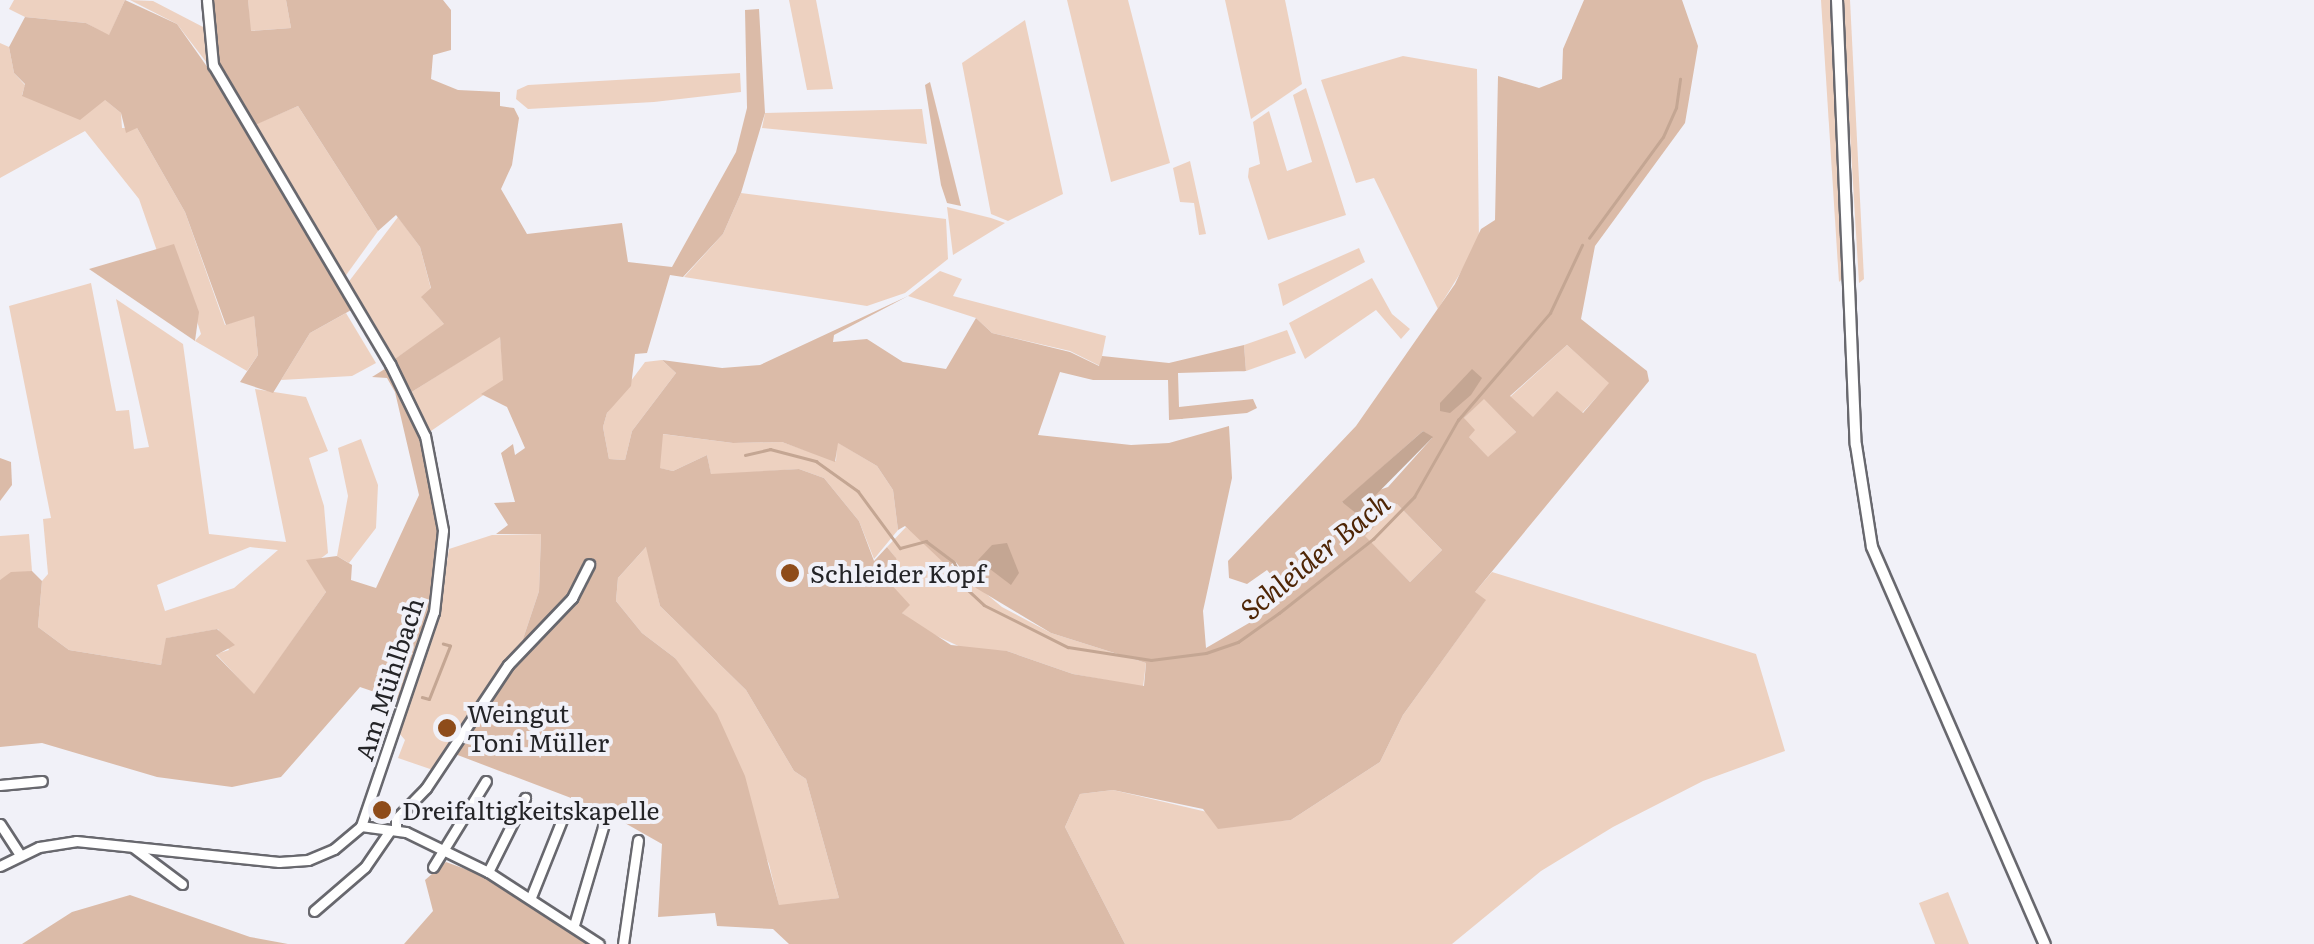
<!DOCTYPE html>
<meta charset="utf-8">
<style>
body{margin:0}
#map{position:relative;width:2314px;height:944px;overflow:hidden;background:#f1f1f8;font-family:Literata,serif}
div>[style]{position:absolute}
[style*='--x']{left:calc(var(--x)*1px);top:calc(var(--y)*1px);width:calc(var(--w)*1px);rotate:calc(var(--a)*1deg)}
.green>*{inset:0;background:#edd1c0}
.forest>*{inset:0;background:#dbbba8}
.water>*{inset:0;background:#c4a693}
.stream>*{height:2.5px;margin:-1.25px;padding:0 1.25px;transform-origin:1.25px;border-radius:1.25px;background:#c4a693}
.roads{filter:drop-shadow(2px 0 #68686e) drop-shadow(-2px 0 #68686e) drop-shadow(0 2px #68686e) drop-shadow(0 -2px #68686e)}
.minor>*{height:9px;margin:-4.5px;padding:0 4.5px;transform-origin:4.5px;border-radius:4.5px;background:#fff}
.major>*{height:10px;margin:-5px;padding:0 5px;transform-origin:5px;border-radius:5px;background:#fff}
.dots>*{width:28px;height:28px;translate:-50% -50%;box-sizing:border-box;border:5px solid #f1f1f8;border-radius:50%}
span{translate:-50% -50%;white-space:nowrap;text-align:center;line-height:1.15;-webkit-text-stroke:8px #f1f1f8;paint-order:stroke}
.poi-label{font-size:25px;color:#242427}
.left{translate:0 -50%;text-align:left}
.street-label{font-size:25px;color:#242427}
.water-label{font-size:28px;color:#4f2606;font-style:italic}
</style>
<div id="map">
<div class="green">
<div style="clip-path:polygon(14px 0,125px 0,109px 36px,86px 23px,25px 17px,9px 9px)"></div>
<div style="clip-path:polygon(130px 0,153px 1px,205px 28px,210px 67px,177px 24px)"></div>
<div style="clip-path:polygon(248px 0,286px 0,291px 28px,250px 31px)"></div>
<div style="clip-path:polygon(789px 0,816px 0,833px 89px,807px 90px)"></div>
<div style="clip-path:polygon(1067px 0,1128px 0,1170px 163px,1111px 182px)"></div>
<div style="clip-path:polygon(1225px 0,1285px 0,1302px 84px,1251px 119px)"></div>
<div style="clip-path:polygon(1821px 0,1833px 0,1844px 277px,1839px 282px)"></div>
<div style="clip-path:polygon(1842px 0,1850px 0,1864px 279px,1859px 283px)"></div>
<div style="clip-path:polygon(1025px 20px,1063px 194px,1008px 221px,991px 214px,962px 63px)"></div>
<div style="clip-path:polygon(0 43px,9px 47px,14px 73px,25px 85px,22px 95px,83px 116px,104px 99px,121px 113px,122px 128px,137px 128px,185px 212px,225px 325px,254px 315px,258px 355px,247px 371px,195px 341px,201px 334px,173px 245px,157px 251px,139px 199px,85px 131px,0 178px)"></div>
<div style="clip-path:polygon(1403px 56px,1477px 69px,1479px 243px,1438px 309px,1374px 178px,1356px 183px,1321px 80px)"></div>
<div style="clip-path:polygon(740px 73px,741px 92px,654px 102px,528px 109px,516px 99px,517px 90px,528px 85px)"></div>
<div style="clip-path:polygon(1306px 88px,1346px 215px,1268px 240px,1248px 177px,1249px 168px,1260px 164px,1253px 122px,1269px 111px,1287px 171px,1312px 162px,1293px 95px)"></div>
<div style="clip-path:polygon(298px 106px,378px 231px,344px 278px,256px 124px)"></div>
<div style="clip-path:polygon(922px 109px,927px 144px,762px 128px,765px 113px)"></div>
<div style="clip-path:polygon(1190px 161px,1206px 234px,1199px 235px,1194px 203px,1180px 202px,1173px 168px)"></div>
<div style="clip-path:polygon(741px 193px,946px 219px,948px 259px,905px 293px,867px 306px,684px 277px,723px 234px)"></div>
<div style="clip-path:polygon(947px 207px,991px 218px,1005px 223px,953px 255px)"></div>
<div style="clip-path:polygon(398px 217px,420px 247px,431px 289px,422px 298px,445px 325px,392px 361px,347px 284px)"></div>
<div style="clip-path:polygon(1359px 248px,1365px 262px,1283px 306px,1278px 284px)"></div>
<div style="clip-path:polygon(940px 271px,962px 279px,953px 296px,1106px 336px,1100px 366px,1070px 351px,992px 333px,976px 318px,908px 296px)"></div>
<div style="clip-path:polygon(1372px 278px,1392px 314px,1410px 329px,1401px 339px,1376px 310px,1305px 359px,1289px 323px)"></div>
<div style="clip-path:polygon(evenodd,91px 283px,116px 411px,129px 410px,134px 449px,149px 447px,116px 299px,183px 344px,209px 534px,286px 542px,255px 389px,306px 397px,328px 451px,309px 458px,324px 506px,328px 553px,320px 559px,319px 576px,326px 592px,254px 695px,216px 654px,229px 650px,218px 629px,167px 638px,161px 665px,69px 650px,38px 627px,42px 581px,48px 574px,43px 519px,51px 518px,9px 306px,91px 283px,250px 547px,278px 550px,234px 588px,165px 611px,157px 585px,250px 547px)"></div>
<div style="clip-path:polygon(346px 313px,376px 363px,352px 376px,281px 380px,310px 333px)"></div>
<div style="clip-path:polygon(1287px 330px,1296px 353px,1246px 371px,1244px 345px)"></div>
<div style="clip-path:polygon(500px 336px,504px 381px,428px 433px,410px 393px)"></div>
<div style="clip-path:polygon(1567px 345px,1610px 383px,1582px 413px,1533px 418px,1510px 397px)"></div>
<div style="clip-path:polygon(662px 360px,676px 373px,632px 431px,625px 460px,609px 459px,603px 427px,607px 413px,645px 362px)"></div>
<div style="clip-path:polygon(1484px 398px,1516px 432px,1488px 458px,1468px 436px,1464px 418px)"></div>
<div style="clip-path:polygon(662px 434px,733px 443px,782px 442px,836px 461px,837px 442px,877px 466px,893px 490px,898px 530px,874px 559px,859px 521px,824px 478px,799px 469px,711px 475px,707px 455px,673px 471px,659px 468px)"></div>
<div style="clip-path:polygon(361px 439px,378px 485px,376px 528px,349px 563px,337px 556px,348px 496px,338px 448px)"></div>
<div style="clip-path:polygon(1397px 504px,1442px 550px,1410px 582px,1364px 536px)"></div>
<div style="clip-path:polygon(906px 527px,1002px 607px,1051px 633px,1146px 663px,1143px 687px,1073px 674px,1007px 651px,967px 650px,924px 630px,902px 613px,888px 582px,895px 557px,887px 547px)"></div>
<div style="clip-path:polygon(29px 534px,32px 571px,0 580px,0 536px)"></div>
<div style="clip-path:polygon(541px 534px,539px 591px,521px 645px,433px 770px,398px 758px,405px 740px,399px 733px,439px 612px,449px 549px,492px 535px)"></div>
<div style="clip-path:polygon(647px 546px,660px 606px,746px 690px,794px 771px,806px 779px,839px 898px,779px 906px,769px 864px,675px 658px,642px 633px,616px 601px,618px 578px)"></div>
<div style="clip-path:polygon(1492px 572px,1756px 654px,1785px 751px,1703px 781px,1613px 827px,1541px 871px,1452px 944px,1125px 944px,1065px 827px,1080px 794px,1113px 790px,1254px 823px,1291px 820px,1380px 762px,1403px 715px,1485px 601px,1474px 593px)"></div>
<div style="clip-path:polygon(1948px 892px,1969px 944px,1935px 944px,1919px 903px)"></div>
</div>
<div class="forest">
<div style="clip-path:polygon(evenodd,125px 0,177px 24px,208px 68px,220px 64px,211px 0,248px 0,251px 31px,291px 28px,286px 0,443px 0,451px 10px,451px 50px,433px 55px,431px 79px,458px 90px,500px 92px,500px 106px,514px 108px,519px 118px,512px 165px,501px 189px,527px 234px,622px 223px,628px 262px,672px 267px,736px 152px,747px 108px,745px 10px,759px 9px,765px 113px,741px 193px,723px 234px,683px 277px,670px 275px,647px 353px,635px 354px,631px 386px,607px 413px,603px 427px,609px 459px,625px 460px,632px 431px,676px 373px,662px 360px,722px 368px,760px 365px,908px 296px,834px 335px,833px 342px,867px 339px,903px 362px,946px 369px,976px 318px,992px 333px,1070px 352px,1099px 366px,1102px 356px,1169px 363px,1244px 345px,1246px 371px,1178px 373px,1179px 407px,1253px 399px,1257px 408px,1247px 413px,1169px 420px,1168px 380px,1093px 380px,1060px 372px,1038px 435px,1131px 445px,1169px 443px,1229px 426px,1232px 478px,1203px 611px,1206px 648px,1268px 612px,1286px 593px,1267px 570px,1247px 584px,1229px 578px,1228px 561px,1356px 426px,1455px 284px,1481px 229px,1495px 220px,1498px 76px,1539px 88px,1562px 79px,1563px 49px,1584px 0,1682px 0,1698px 46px,1685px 123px,1595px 246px,1581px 319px,1647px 371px,1649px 381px,1475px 592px,1486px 600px,1403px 715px,1380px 762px,1291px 820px,1218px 829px,1203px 809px,1113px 790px,1080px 794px,1065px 827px,1125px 944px,789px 944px,773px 929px,717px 926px,715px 913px,658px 917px,662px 844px,600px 809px,447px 751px,521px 645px,539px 591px,541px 534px,496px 534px,508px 525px,494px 503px,515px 502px,501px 453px,513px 444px,515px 455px,525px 448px,507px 407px,481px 394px,503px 380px,500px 337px,410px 393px,392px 361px,444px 324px,421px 297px,431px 288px,420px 247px,396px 215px,378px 231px,298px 106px,244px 130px,353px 309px,310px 333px,273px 393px,240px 382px,258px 355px,254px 316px,226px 325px,185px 212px,137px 128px,126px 133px,121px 113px,105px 100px,80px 120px,22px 96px,25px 84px,14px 73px,9px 47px,25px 17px,86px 23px,109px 35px,125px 0,1567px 345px,1609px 383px,1583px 413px,1557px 391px,1533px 417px,1510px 396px,1567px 345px,125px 0,1484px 399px,1516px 432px,1488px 457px,1469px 437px,1475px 430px,1464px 418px,1484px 399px,125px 0,1423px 431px,1432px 438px,1388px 487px,1342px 503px,1423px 431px,125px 0,663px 434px,733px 443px,782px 442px,835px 462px,838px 443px,877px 466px,893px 490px,898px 530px,905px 526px,948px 567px,955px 561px,976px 588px,1051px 633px,1146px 663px,1144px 686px,1073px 674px,1007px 651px,951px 645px,902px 613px,910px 605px,889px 582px,900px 571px,896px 558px,887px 547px,874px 561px,859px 521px,824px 478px,799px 469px,711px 474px,707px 455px,673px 471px,660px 468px,663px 434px,125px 0,1397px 504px,1442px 550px,1410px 582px,1365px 536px,1397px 504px,125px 0,646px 547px,660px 606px,746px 690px,794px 771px,806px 779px,839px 898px,779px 905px,745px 776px,717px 714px,675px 658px,642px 633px,616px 601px,618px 578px,646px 547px)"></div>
<div style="clip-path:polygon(930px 82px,961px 206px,947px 203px,941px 185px,925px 85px)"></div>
<div style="clip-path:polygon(174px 244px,199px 312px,195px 341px,89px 269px)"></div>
<div style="clip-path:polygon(388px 367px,433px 471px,439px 537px,433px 601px,401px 701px,360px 687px,281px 777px,232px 787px,157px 777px,42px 743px,0 747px,0 580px,11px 572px,32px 571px,42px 581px,38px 627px,69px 650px,161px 665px,166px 638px,217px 629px,235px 645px,216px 655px,254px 694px,326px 592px,306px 560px,337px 556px,352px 565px,351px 580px,376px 588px,419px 495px,395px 392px,387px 378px,372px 377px)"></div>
<div style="clip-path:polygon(0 458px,11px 462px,12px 485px,0 501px)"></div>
<div style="clip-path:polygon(446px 862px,479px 874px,593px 944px,404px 944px,433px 911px,425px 880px)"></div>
<div style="clip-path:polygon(130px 895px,250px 937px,288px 944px,22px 944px,72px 912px)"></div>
</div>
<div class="water">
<div style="clip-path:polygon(1472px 369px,1482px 378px,1471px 395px,1450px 413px,1440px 411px,1440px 403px)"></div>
<div style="clip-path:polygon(1423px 431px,1433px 437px,1357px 514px,1342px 502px)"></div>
<div style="clip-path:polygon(1007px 543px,1019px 573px,1011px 585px,978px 560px,992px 545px)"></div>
</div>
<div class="stream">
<div style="--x:1589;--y:238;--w:125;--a:-53.8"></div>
<div style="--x:1663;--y:137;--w:32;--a:-66"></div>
<div style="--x:1676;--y:108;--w:29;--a:-82"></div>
<div style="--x:745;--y:455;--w:26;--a:-13"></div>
<div style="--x:770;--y:449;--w:48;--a:14.6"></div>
<div style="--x:816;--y:461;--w:52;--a:35.5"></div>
<div style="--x:858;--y:491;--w:71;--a:53.6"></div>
<div style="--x:900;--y:548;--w:27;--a:-15"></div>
<div style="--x:926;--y:541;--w:35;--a:37"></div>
<div style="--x:954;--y:562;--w:30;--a:64"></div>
<div style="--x:967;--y:589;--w:23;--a:43"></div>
<div style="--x:984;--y:605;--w:94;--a:26.6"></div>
<div style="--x:1068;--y:647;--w:84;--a:8.9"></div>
<div style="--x:1151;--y:660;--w:55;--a:-7.3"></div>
<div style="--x:1206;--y:653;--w:34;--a:-19"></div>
<div style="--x:1238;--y:642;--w:50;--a:-35.3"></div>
<div style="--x:1279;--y:613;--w:120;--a:-38.2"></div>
<div style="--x:1373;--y:539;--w:59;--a:-45.7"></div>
<div style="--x:1414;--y:497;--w:89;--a:-60.3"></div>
<div style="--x:1458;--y:420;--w:141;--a:-49.3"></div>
<div style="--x:1550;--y:313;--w:75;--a:-64.8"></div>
<div style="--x:422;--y:697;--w:7;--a:16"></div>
<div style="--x:429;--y:699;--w:57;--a:-68.4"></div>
<div style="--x:450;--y:646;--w:7;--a:-164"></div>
</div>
<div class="roads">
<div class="minor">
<div style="--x:0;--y:785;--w:42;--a:-5.4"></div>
<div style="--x:0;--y:824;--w:37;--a:57"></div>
<div style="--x:361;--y:826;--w:45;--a:7.6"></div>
<div style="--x:406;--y:832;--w:91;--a:26"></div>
<div style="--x:488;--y:872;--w:132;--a:33"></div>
<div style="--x:396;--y:828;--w:9;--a:-90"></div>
<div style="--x:396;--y:819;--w:43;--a:-45.9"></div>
<div style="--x:426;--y:788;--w:148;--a:-56.3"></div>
<div style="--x:508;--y:665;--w:93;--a:-46.3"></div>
<div style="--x:572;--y:598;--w:38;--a:-63"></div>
<div style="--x:134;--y:848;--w:60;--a:36.9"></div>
<div style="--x:0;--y:866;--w:43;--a:-26"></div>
<div style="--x:39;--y:847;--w:37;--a:-9"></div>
<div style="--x:76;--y:841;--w:204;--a:5.9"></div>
<div style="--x:279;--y:862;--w:29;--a:-4"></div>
<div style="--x:308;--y:860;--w:28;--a:-23"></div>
<div style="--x:334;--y:849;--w:35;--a:-40"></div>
<div style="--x:361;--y:826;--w:226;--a:-71.2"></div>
<div style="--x:434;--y:612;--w:82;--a:-83.7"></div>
<div style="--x:443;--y:530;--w:96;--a:-100.8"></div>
<div style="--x:425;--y:436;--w:80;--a:-115.9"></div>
<div style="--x:390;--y:364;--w:347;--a:-120.6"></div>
<div style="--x:213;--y:65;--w:65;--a:-95.3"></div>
<div style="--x:433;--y:867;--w:101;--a:-58.4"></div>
<div style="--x:488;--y:872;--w:83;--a:-63.4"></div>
<div style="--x:531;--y:897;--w:92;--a:-68.2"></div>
<div style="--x:314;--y:911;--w:67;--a:-40.8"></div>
<div style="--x:365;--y:867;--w:42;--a:-55.6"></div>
<div style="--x:574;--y:925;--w:105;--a:-73.5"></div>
<div style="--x:623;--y:944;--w:105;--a:-81.8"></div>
</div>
<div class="major">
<div style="--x:1837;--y:0;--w:445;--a:87.6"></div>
<div style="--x:1856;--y:445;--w:103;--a:81.1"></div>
<div style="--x:1872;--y:547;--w:433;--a:66.5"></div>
</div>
</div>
<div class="dots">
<div style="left:790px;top:573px;background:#8e4c1a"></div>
<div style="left:447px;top:728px;background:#8e4c1a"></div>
<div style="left:382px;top:810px;background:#8e4c1a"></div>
</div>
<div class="poi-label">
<span class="left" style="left:810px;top:573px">Schleider Kopf</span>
<span class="left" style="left:467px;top:728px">Weingut<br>Toni Müller</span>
<span class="left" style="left:402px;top:810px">Dreifaltigkeitskapelle</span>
</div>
<div class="street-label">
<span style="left:389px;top:679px;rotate:-72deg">Am Mühlbach</span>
</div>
<div class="water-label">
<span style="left:1314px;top:555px;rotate:-39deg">Schleider Bach</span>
</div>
</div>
